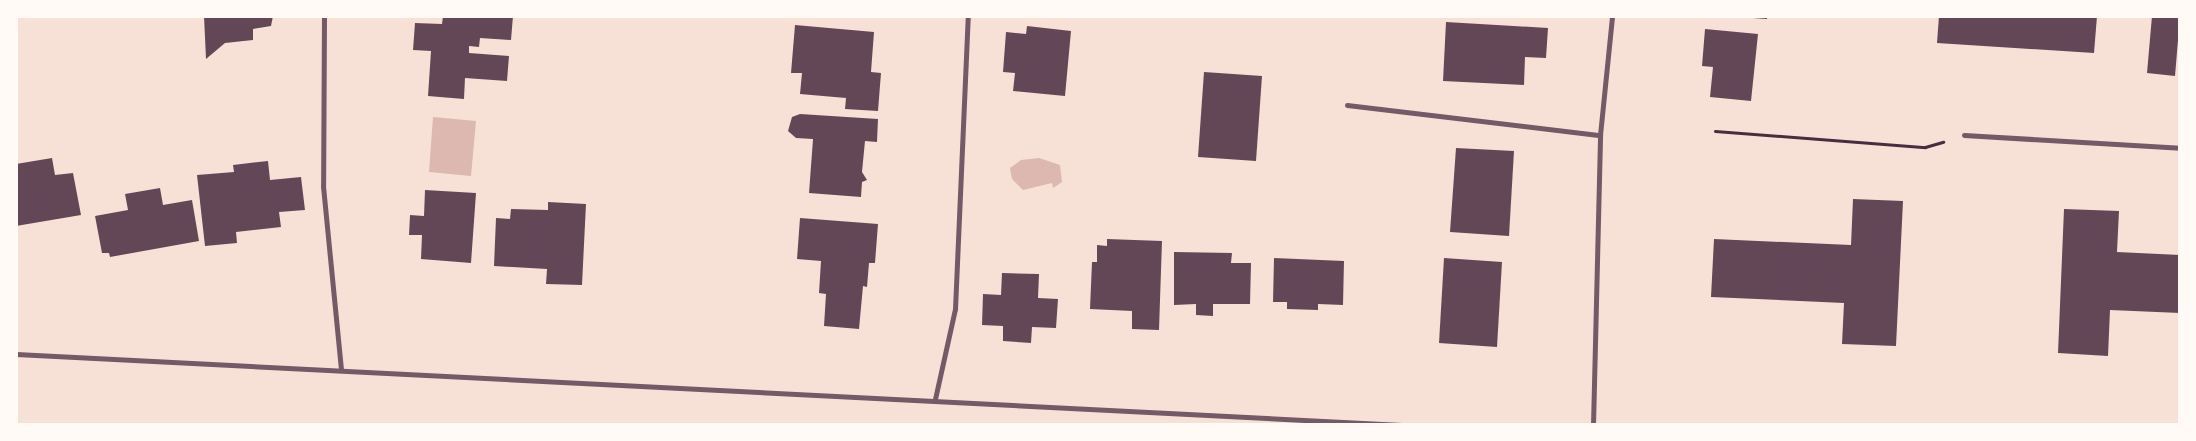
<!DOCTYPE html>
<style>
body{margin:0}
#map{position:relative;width:2196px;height:441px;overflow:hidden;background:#f7e1d7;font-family:Rubik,sans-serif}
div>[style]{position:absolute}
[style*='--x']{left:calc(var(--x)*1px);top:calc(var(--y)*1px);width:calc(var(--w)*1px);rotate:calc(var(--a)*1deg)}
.water>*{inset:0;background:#dcb8b0}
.building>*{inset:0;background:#644757}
.path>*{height:3px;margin:-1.5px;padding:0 1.5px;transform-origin:1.5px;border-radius:1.5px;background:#4a2c40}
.minor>*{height:5px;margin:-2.5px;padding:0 2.5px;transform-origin:2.5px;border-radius:2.5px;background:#755966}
span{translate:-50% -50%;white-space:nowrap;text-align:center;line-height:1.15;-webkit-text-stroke:4.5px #fffaf5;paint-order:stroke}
.frame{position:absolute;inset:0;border:18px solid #fffaf5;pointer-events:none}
</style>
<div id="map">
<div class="water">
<div style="clip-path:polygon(433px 117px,476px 121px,471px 176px,429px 172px)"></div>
<div style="clip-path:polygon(1039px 158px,1060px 165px,1062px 182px,1053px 188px,1052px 183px,1023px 190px,1012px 179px,1010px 168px,1021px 160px)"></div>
</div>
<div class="building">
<div style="clip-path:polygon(204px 16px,273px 16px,271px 26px,253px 29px,253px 40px,225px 43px,206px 59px)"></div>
<div style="clip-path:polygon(443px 16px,513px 16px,511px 40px,480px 38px,479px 47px,469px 46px,469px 53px,509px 56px,507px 81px,465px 78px,464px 99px,428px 96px,431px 51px,413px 50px,415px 23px,442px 24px)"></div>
<div style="clip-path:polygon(1753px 16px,1767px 16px,1767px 19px,1753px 18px)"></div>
<div style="clip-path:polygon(1939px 16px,2097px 16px,2094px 53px,1937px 43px)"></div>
<div style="clip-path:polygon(2152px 16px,2180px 16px,2175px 76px,2147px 73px)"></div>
<div style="clip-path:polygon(1446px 22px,1548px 28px,1546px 58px,1525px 57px,1524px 85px,1443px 81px)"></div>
<div style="clip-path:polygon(795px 25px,874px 32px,871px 72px,881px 73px,878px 111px,845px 109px,846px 98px,800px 94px,802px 73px,791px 73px)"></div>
<div style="clip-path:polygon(1027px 26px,1071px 31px,1065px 96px,1013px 91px,1015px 73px,1003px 72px,1006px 32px,1026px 34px)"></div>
<div style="clip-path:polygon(1705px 29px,1758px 34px,1751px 101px,1710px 97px,1713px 67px,1702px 66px)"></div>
<div style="clip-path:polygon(1204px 72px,1262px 76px,1256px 161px,1198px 157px)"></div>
<div style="clip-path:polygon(800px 114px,878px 119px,877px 142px,865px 141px,862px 172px,867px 180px,862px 182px,861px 197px,809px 193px,813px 139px,796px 138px,788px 131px,792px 117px)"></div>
<div style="clip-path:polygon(1456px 148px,1514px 151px,1509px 236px,1450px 232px)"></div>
<div style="clip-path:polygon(52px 158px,55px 175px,73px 173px,81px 215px,16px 226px,16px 164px)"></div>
<div style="clip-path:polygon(268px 161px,270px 180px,301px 177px,305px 210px,279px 212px,281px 227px,236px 232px,237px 243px,205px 246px,197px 175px,234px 172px,233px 165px)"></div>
<div style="clip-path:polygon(160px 188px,163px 205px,192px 200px,199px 241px,110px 257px,109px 253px,102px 253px,95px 216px,128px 210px,125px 194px)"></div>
<div style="clip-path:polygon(425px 190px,476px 193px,471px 263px,421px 259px,422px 235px,409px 235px,410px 215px,424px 216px)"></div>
<div style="clip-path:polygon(1853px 199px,1903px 201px,1896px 346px,1842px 344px,1844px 303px,1711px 297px,1714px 239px,1851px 245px)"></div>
<div style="clip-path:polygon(548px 202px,586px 204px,582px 285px,546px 284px,547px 269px,494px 266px,496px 218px,510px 219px,511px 209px,548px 210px)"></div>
<div style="clip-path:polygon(2064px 209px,2119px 211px,2117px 252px,2180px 255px,2180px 313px,2110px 310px,2108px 356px,2058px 353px)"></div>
<div style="clip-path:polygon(800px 218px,878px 224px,875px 263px,869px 263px,867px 287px,863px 286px,859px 329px,824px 326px,826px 294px,819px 293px,821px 261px,797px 259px)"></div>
<div style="clip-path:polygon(1107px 239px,1162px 241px,1159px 330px,1132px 329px,1132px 311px,1090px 309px,1092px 262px,1097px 262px,1097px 245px,1107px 246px)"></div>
<div style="clip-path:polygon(1174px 252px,1232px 253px,1231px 263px,1251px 263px,1250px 304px,1213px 304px,1213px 316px,1196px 315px,1196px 304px,1174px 305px)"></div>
<div style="clip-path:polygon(1274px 258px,1344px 261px,1343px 305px,1318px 304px,1318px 310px,1287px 309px,1287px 302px,1273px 302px)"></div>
<div style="clip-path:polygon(1444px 258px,1502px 262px,1497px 347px,1439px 343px)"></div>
<div style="clip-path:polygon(1002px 273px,1039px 274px,1038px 298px,1058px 299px,1056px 328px,1032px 327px,1031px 343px,1003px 341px,1003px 326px,982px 325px,983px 294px,1001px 295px)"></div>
</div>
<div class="path">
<div style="--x:1715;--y:131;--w:211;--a:4.4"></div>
<div style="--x:1925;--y:147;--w:19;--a:-16"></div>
</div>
<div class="minor">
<div style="--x:324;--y:16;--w:170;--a:90.3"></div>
<div style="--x:323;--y:186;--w:185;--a:84.4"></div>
<div style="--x:1347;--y:105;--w:255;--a:6.8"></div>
<div style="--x:1964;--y:135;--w:216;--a:3.4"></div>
<div style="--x:16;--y:354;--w:1388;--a:2.93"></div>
<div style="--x:935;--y:399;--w:92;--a:-77.5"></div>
<div style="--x:955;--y:309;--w:293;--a:-87.5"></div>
<div style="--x:1593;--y:425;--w:290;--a:-88.6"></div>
<div style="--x:1600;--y:135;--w:120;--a:-84.2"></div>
</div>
<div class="frame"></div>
</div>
